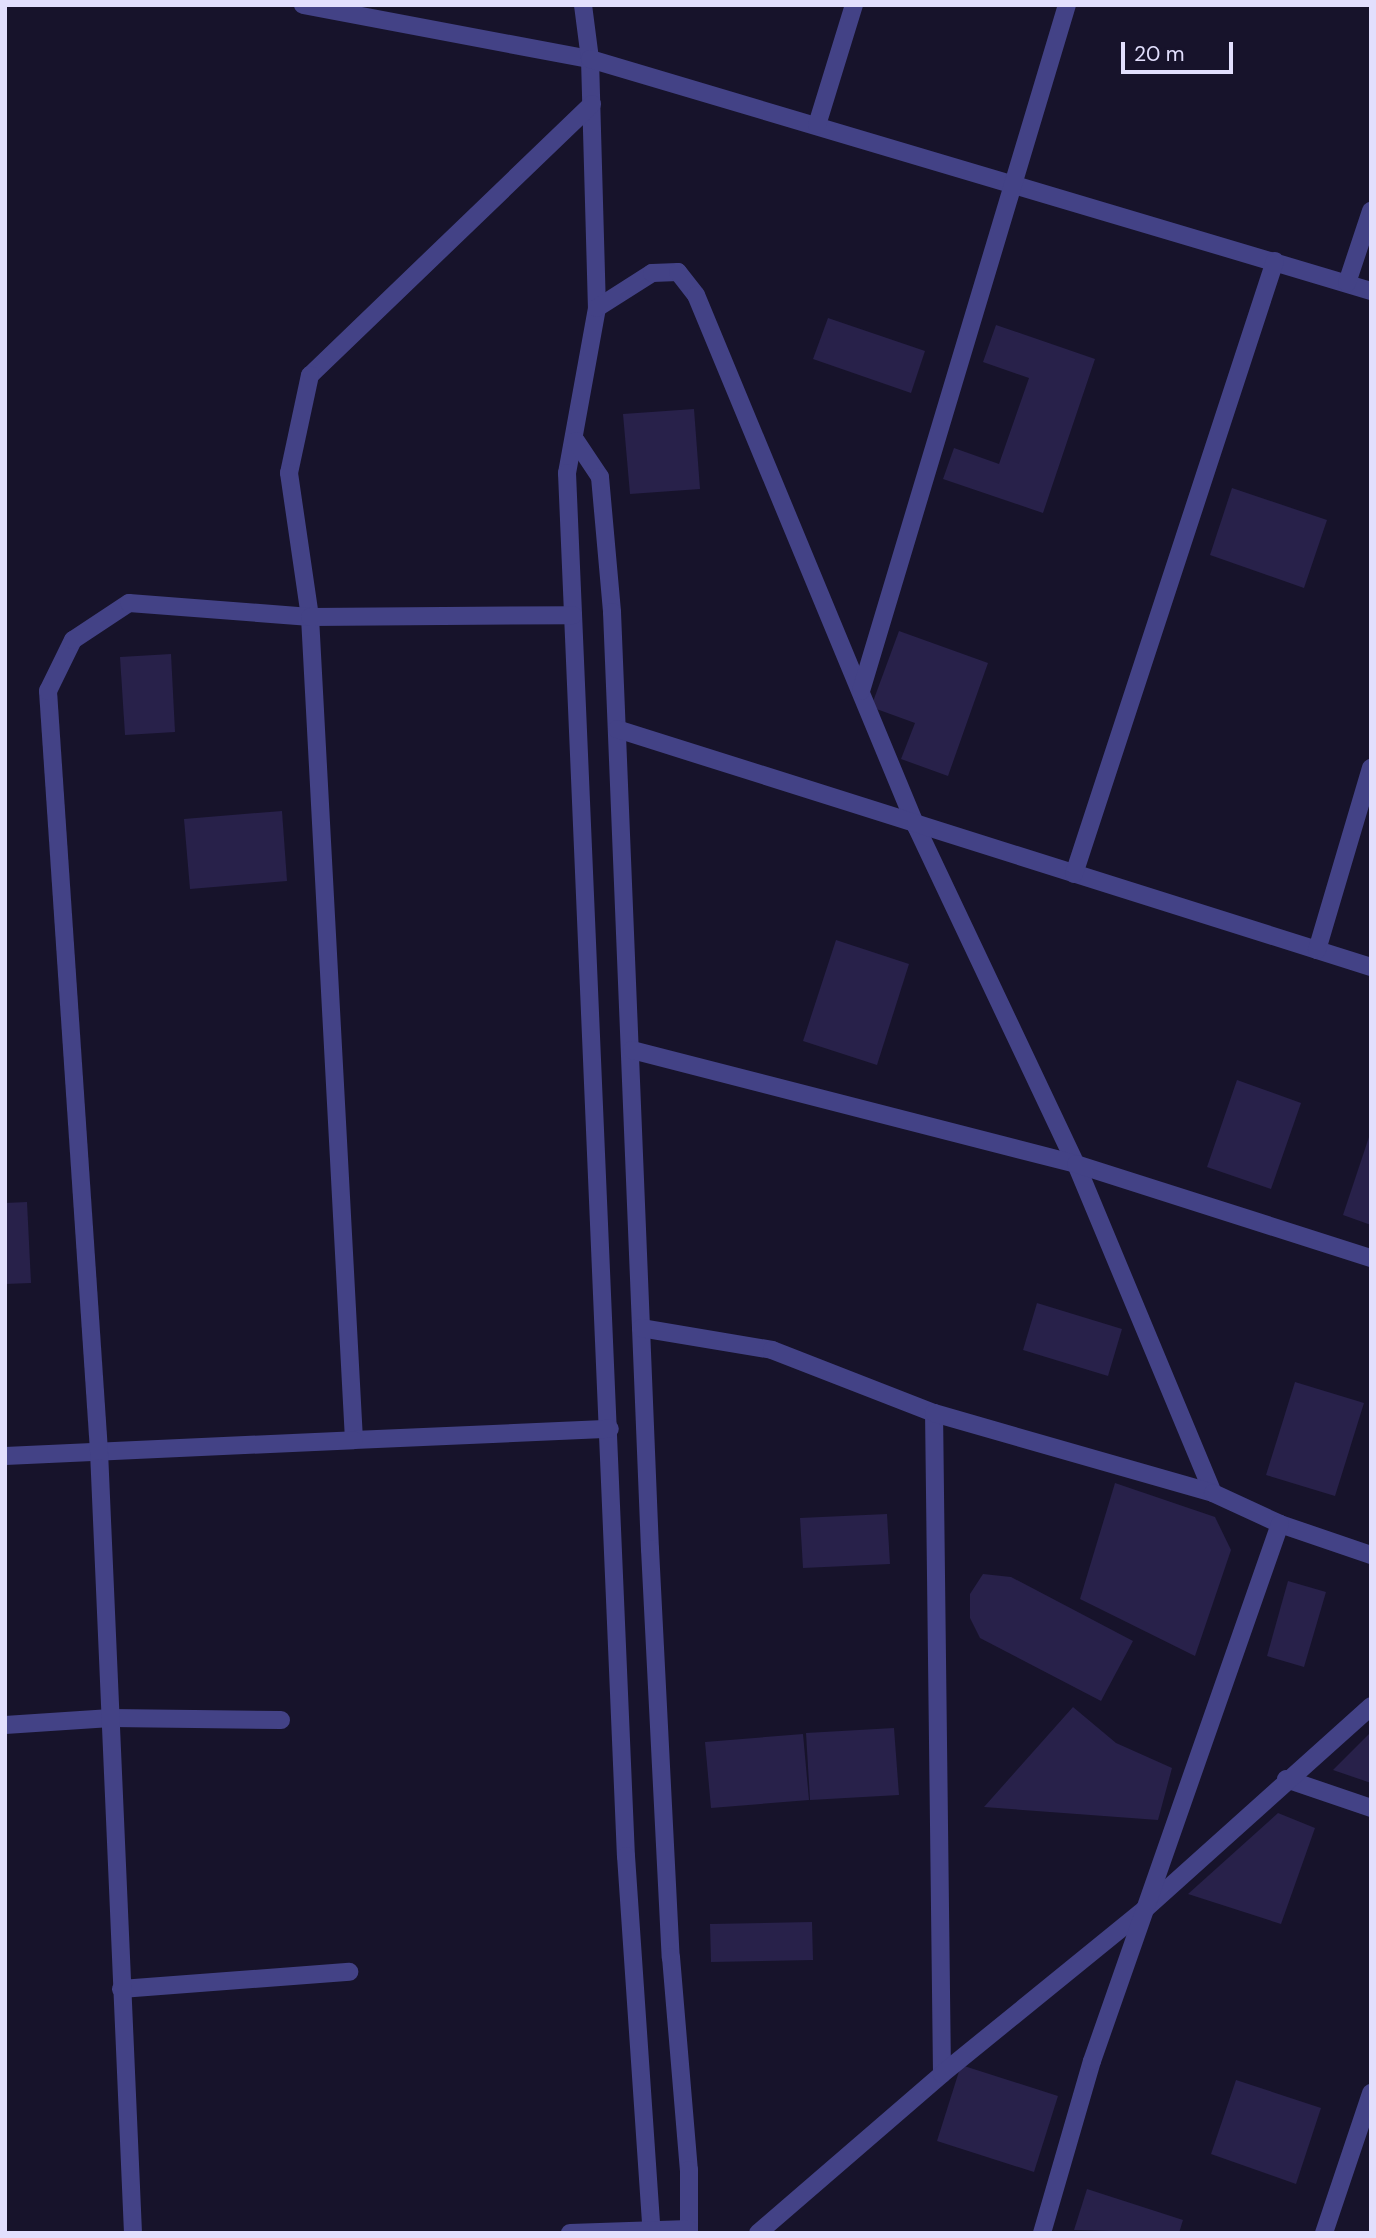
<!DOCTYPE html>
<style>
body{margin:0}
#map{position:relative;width:1376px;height:2238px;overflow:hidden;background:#17132b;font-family:"DM Sans",sans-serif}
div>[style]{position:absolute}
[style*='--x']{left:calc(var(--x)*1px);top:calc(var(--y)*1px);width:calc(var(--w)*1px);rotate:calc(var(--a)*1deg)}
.building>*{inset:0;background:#28214a}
.minor>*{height:18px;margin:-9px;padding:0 9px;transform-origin:9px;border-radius:9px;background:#434286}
span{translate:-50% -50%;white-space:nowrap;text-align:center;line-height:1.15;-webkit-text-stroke:5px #17132b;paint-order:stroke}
.frame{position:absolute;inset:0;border:7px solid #e2dffd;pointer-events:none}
.scale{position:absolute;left:1121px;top:42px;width:112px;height:32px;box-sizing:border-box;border:4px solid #e2dffd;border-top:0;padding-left:9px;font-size:21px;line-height:24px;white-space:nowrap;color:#e2dffd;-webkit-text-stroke:5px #17132b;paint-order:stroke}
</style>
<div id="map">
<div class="building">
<div style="clip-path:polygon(828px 318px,925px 351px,911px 393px,813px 359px)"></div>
<div style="clip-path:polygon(996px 325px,1095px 359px,1043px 513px,943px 479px,954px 448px,999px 464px,1029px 378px,983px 362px)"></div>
<div style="clip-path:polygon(694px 409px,700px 489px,630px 494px,623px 414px)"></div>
<div style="clip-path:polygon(1232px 488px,1327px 520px,1304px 588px,1210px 555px)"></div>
<div style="clip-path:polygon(899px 631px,988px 663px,948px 776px,901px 759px,915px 723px,871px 707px)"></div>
<div style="clip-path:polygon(171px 654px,175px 732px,125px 735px,120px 657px)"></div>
<div style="clip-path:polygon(282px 811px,287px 881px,190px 889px,184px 819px)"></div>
<div style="clip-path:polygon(836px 940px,909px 964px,877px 1065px,803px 1041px)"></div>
<div style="clip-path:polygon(1237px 1080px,1301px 1103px,1271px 1189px,1207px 1167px)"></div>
<div style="clip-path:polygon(1370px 1134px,1371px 1134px,1371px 1225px,1343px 1215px)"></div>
<div style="clip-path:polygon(27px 1202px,31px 1283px,5px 1284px,5px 1203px)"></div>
<div style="clip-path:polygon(1037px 1303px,1122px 1329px,1108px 1376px,1023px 1350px)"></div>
<div style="clip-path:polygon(1295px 1382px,1364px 1403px,1335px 1496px,1266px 1475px)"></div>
<div style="clip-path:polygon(1115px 1483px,1215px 1517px,1231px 1550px,1195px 1656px,1080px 1599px)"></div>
<div style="clip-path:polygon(887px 1514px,890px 1564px,803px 1568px,800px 1518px)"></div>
<div style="clip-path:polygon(983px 1574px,1011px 1577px,1133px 1641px,1101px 1701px,980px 1638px,970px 1618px,970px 1594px)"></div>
<div style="clip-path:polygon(1288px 1581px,1326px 1592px,1304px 1667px,1267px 1656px)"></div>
<div style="clip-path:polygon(1073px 1707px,1116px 1743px,1172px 1768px,1158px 1820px,984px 1807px)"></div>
<div style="clip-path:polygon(894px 1728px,899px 1795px,810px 1800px,806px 1733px)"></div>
<div style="clip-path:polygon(1371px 1732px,1371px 1783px,1333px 1770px)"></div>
<div style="clip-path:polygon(803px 1734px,809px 1800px,711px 1808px,705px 1742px)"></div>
<div style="clip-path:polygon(1278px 1813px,1315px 1828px,1281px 1924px,1188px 1894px)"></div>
<div style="clip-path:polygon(812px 1922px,813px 1960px,711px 1962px,710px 1924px)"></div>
<div style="clip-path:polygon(961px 2065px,1058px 2096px,1034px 2172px,937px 2141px)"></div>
<div style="clip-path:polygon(1236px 2080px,1321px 2108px,1296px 2184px,1211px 2154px)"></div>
<div style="clip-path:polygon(1087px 2189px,1183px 2220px,1179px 2233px,1074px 2230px)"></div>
</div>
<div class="minor">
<div style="--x:303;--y:5;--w:292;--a:10.7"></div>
<div style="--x:590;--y:59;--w:249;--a:88.4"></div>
<div style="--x:597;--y:308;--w:168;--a:100.3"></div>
<div style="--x:567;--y:473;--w:1384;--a:87.56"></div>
<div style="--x:626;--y:1856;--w:378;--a:86.1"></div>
<div style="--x:583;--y:5;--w:54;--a:82.6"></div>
<div style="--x:590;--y:59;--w:815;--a:16.54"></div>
<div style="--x:592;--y:104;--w:391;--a:136.1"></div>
<div style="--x:310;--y:375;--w:100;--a:102.1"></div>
<div style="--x:289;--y:473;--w:146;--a:81.7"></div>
<div style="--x:310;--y:617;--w:824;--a:86.94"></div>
<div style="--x:354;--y:1440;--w:256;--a:-2.5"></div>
<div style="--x:817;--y:125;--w:126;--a:-72.9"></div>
<div style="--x:1347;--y:283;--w:76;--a:-71.6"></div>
<div style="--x:597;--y:308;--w:65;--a:-32.5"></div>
<div style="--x:652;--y:273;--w:26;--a:-2"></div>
<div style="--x:678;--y:272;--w:29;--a:52"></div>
<div style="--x:696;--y:295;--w:575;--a:67.5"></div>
<div style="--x:916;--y:826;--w:374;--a:64.7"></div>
<div style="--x:1076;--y:1164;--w:356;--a:67.4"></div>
<div style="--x:576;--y:441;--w:43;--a:56.3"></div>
<div style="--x:600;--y:477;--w:136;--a:84.9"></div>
<div style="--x:612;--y:612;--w:938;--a:87.68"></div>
<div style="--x:650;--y:1549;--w:409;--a:87.1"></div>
<div style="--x:671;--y:1957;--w:214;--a:85.2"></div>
<div style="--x:689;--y:2170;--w:63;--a:90"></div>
<div style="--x:861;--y:691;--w:716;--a:-73.29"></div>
<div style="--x:617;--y:729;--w:791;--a:17.52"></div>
<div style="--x:1074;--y:874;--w:645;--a:-71.85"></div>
<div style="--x:1317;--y:950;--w:190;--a:-73.5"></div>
<div style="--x:632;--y:1050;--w:458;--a:14.4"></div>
<div style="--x:1076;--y:1164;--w:310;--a:17.7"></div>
<div style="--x:641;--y:1328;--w:133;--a:9.5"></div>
<div style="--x:772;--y:1350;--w:174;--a:21.3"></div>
<div style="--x:5;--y:1456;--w:349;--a:-2.6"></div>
<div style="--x:5;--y:1725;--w:106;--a:-3.8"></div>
<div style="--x:111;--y:1718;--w:170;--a:0.7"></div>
<div style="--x:1286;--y:1779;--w:90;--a:18.8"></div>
<div style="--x:121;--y:1989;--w:229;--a:-4.3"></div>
<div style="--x:942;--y:2074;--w:661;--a:-90.69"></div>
<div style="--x:934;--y:1413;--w:290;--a:16"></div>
<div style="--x:1213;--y:1493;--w:74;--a:24.8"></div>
<div style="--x:1280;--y:1524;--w:96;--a:18.8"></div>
<div style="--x:133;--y:2233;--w:783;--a:-92.49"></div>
<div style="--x:99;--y:1451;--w:762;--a:-93.84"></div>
<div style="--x:48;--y:691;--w:57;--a:-63.9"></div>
<div style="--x:73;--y:640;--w:67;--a:-33.5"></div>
<div style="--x:129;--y:603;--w:182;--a:4.4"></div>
<div style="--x:310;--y:617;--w:263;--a:-0.4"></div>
<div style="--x:570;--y:2233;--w:119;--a:-1.9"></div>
<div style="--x:758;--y:2233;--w:243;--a:-40.8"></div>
<div style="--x:942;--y:2074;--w:260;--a:-39.1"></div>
<div style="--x:1144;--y:1910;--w:305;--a:-41.9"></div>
<div style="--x:1042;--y:2233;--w:179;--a:-73.8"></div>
<div style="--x:1092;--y:2061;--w:569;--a:-70.71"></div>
<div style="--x:1324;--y:2233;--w:148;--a:-71.4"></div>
</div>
<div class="frame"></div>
<div class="scale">20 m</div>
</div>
